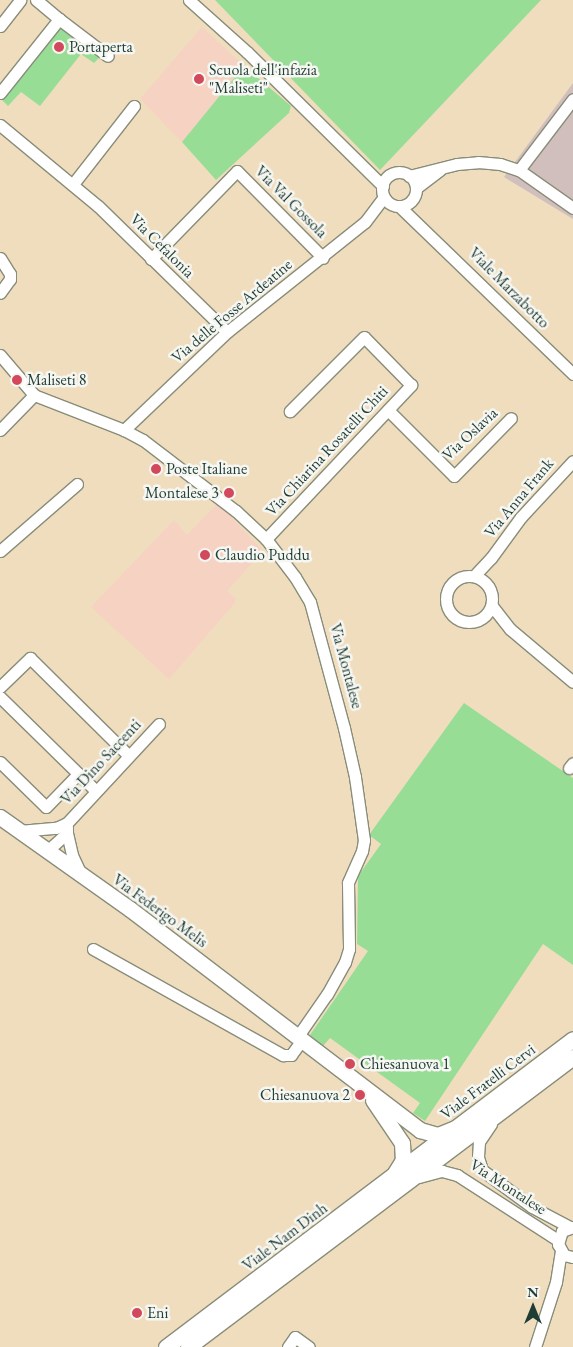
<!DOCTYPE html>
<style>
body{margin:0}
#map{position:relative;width:573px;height:1347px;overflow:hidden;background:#f0ddbe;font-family:"EB Garamond",serif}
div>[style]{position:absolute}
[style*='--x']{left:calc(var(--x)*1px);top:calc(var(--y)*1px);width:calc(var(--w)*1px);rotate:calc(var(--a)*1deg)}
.built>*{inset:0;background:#f5d2c2}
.industrial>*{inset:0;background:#d1bfbd}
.green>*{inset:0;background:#98dd96}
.roads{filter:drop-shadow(1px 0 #888d79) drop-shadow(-1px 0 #888d79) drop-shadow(0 1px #888d79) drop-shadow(0 -1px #888d79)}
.minor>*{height:11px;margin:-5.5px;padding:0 5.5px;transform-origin:5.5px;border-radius:5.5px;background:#fff}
.minor>.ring{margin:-5.5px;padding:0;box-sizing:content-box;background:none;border:11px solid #fff;border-radius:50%}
.major>*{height:15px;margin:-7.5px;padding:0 7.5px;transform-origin:7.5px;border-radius:7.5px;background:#fff}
.dots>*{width:14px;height:14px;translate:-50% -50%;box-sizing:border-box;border:2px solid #f6f6f2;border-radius:50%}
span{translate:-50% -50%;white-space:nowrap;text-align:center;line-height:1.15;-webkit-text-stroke:5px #f6f6f2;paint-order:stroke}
.poi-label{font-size:16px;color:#1f3d34}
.left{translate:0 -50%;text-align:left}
.right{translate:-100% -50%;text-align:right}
.street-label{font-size:16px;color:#1f3d34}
.north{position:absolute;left:508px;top:1282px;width:50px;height:50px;-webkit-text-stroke:4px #f6f6f2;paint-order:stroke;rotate:0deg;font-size:14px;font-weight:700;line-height:20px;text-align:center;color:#1f3d34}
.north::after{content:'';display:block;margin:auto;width:18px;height:22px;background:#1f3d34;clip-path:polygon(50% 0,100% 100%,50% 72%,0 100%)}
</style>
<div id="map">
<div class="built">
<div style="clip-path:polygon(202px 27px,244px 66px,182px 142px,140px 99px)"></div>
<div style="clip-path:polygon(218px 503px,263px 551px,227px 591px,236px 599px,233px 605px,169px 679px,91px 607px,174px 520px,187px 535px)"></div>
</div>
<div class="industrial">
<div style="clip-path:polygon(573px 83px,573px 219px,504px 177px)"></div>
</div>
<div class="green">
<div style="clip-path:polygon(215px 0,541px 0,380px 170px)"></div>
<div style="clip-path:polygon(59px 24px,102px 55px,94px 63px,81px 54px,40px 106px,21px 92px,8px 106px,0 98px)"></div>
<div style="clip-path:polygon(244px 66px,291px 106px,289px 113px,216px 180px,182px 142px)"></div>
<div style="clip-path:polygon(464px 703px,573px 778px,573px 965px,543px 944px,425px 1121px,413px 1113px,420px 1103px,330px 1038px,323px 1046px,310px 1035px,368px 951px,357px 944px,358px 876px,381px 844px,369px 835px)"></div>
</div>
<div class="roads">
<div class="minor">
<div style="--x:189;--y:0;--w:78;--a:41.9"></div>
<div style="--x:247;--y:52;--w:191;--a:44.6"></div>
<div style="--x:59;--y:19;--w:61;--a:37.1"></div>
<div style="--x:0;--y:26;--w:33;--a:-52"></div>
<div style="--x:0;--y:93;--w:95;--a:-51.4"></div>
<div style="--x:59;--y:19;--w:30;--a:-140"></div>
<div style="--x:0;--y:125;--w:127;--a:39.6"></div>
<div style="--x:98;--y:206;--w:180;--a:44.3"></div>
<div style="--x:519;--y:170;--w:89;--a:-52.7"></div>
<div class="ring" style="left:382px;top:172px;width:23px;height:23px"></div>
<div style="--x:409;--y:176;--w:49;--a:-14"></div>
<div style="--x:457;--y:164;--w:21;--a:-5"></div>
<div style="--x:478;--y:162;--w:22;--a:5"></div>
<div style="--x:500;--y:164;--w:20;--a:18"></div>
<div style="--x:519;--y:170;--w:66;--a:35.1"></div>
<div style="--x:73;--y:184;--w:99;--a:-52"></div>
<div style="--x:416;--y:188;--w:30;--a:-37"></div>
<div style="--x:399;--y:206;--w:242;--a:44"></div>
<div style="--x:0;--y:258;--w:19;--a:58"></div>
<div style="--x:10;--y:274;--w:5;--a:90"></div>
<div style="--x:10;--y:279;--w:17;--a:126"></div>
<div style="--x:151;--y:259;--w:123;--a:-45.7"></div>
<div style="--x:237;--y:171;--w:122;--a:45.3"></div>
<div style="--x:0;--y:355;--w:52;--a:49.6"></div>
<div style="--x:34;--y:395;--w:97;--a:21.3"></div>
<div style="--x:124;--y:430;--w:21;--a:28"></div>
<div style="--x:143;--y:440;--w:117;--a:37.4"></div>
<div style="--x:236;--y:511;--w:41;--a:43"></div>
<div style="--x:266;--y:539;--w:48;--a:52.7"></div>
<div style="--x:295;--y:577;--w:29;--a:59"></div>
<div style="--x:310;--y:602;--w:131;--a:74.9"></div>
<div style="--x:344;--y:728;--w:50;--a:77.3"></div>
<div style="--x:355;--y:777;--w:64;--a:81.9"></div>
<div style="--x:364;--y:840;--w:11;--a:100"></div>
<div style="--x:362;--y:851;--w:35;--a:114"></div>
<div style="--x:348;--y:883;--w:66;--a:89.1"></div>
<div style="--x:349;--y:949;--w:14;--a:107"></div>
<div style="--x:345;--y:962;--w:37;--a:119"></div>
<div style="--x:327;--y:994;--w:51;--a:124.6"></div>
<div style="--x:388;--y:410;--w:93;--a:45"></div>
<div style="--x:454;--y:476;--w:81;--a:-45.5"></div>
<div style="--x:0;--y:430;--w:49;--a:-45.8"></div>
<div style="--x:124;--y:430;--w:142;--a:-43.6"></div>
<div style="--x:227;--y:332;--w:176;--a:-38.6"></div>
<div style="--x:365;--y:222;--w:31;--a:-53"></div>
<div style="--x:266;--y:539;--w:212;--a:-46.7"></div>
<div style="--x:411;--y:385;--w:67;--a:-134.4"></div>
<div style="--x:364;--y:337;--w:105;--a:135"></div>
<div style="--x:0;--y:551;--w:102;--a:-41"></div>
<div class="ring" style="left:446px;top:576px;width:35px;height:35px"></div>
<div style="--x:474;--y:576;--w:25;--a:-47"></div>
<div style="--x:491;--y:558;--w:51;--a:-53.8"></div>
<div style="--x:521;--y:517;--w:76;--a:-47.1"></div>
<div style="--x:492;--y:606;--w:29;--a:52"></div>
<div style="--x:510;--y:629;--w:82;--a:40.1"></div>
<div style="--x:0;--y:687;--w:42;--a:-44"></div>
<div style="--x:30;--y:658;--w:139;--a:44.7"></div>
<div style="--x:0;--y:697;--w:134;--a:44.4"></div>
<div style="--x:0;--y:762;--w:64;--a:44.4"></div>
<div style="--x:46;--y:807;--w:46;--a:-45.9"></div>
<div style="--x:569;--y:768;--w:6;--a:-51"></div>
<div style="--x:19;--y:831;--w:37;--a:-5"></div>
<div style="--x:56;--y:828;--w:12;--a:-24"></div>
<div style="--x:67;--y:823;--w:135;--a:-47.1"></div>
<div style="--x:67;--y:833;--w:23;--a:77"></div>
<div style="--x:72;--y:855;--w:21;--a:65"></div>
<div style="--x:47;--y:851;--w:27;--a:-42"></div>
<div style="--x:67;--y:833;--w:6;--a:-90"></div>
<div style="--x:93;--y:949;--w:218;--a:29.2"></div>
<div style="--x:283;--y:1055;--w:8;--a:0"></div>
<div style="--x:291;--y:1055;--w:19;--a:-54"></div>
<div style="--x:491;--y:1124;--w:22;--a:124"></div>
<div style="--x:479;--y:1142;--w:15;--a:94"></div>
<div style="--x:478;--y:1157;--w:14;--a:73"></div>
<div style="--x:482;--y:1170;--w:62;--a:36.5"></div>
<div style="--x:532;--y:1207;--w:43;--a:27.8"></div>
<div style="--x:419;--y:1177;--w:24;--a:-15"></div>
<div style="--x:442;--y:1171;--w:16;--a:15"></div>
<div style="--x:457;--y:1175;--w:120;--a:32.8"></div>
<div style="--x:573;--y:1227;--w:12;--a:160"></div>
<div style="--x:562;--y:1231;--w:14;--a:107"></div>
<div style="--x:558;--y:1244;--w:13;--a:61"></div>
<div style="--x:564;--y:1255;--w:9;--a:13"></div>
<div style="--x:288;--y:1347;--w:12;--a:-55"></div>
<div style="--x:295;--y:1337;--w:17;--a:36"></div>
<div style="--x:535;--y:1347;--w:68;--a:-72.1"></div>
<div style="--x:556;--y:1282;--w:30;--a:-81"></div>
</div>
<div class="major">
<div style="--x:0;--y:817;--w:159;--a:35.3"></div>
<div style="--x:130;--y:909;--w:365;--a:37.3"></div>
<div style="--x:420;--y:1130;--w:19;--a:16"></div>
<div style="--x:438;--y:1135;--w:22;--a:-22"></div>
<div style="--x:373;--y:1100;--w:52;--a:56"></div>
<div style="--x:402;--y:1143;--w:17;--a:87"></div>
<div style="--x:403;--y:1160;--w:15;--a:122"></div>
<div style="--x:166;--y:1347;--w:510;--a:-37.12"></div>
<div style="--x:188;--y:1347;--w:482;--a:-37"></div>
</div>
</div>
<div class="dots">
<div style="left:59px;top:47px;background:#d1495b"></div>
<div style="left:199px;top:79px;background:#d1495b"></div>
<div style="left:17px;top:380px;background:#d1495b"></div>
<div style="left:156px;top:469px;background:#d1495b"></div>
<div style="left:229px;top:493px;background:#d1495b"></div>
<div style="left:205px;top:555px;background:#d1495b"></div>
<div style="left:350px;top:1064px;background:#d1495b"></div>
<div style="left:360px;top:1095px;background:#d1495b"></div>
<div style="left:137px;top:1313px;background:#d1495b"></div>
</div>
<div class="poi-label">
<span class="left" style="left:69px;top:47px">Portaperta</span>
<span class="left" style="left:209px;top:79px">Scuola dell'infazia<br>"Maliseti"</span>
<span class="left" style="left:27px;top:380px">Maliseti 8</span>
<span class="left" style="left:166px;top:469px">Poste Italiane</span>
<span class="right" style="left:219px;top:493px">Montalese 3</span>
<span class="left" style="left:215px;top:555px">Claudio Puddu</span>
<span class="left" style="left:360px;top:1064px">Chiesanuova 1</span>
<span class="right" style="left:350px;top:1095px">Chiesanuova 2</span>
<span class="left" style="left:147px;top:1313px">Eni</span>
</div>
<div class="street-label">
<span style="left:291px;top:202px;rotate:45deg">Via Val Gossola</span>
<span style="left:162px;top:246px;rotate:45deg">Via Cefalonia</span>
<span style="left:509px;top:288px;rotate:45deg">Viale Marzabotto</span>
<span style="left:232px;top:311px;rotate:-40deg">Via delle Fosse Ardeatine</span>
<span style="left:470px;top:434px;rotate:-43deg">Via Oslavia</span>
<span style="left:327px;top:451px;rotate:-47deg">Via Chiarina Rosatelli Chiti</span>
<span style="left:519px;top:498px;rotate:-50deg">Via Anna Frank</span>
<span style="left:346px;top:666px;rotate:75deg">Via Montalese</span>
<span style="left:101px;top:762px;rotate:-47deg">Via Dino Saccenti</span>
<span style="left:160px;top:911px;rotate:36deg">Via Federigo Melis</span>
<span style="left:488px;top:1082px;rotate:-37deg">Viale Fratelli Cervi</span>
<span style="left:508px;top:1187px;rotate:33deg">Via Montalese</span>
<span style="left:285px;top:1237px;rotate:-37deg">Viale Nam Dinh</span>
</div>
<div class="north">N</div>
</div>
